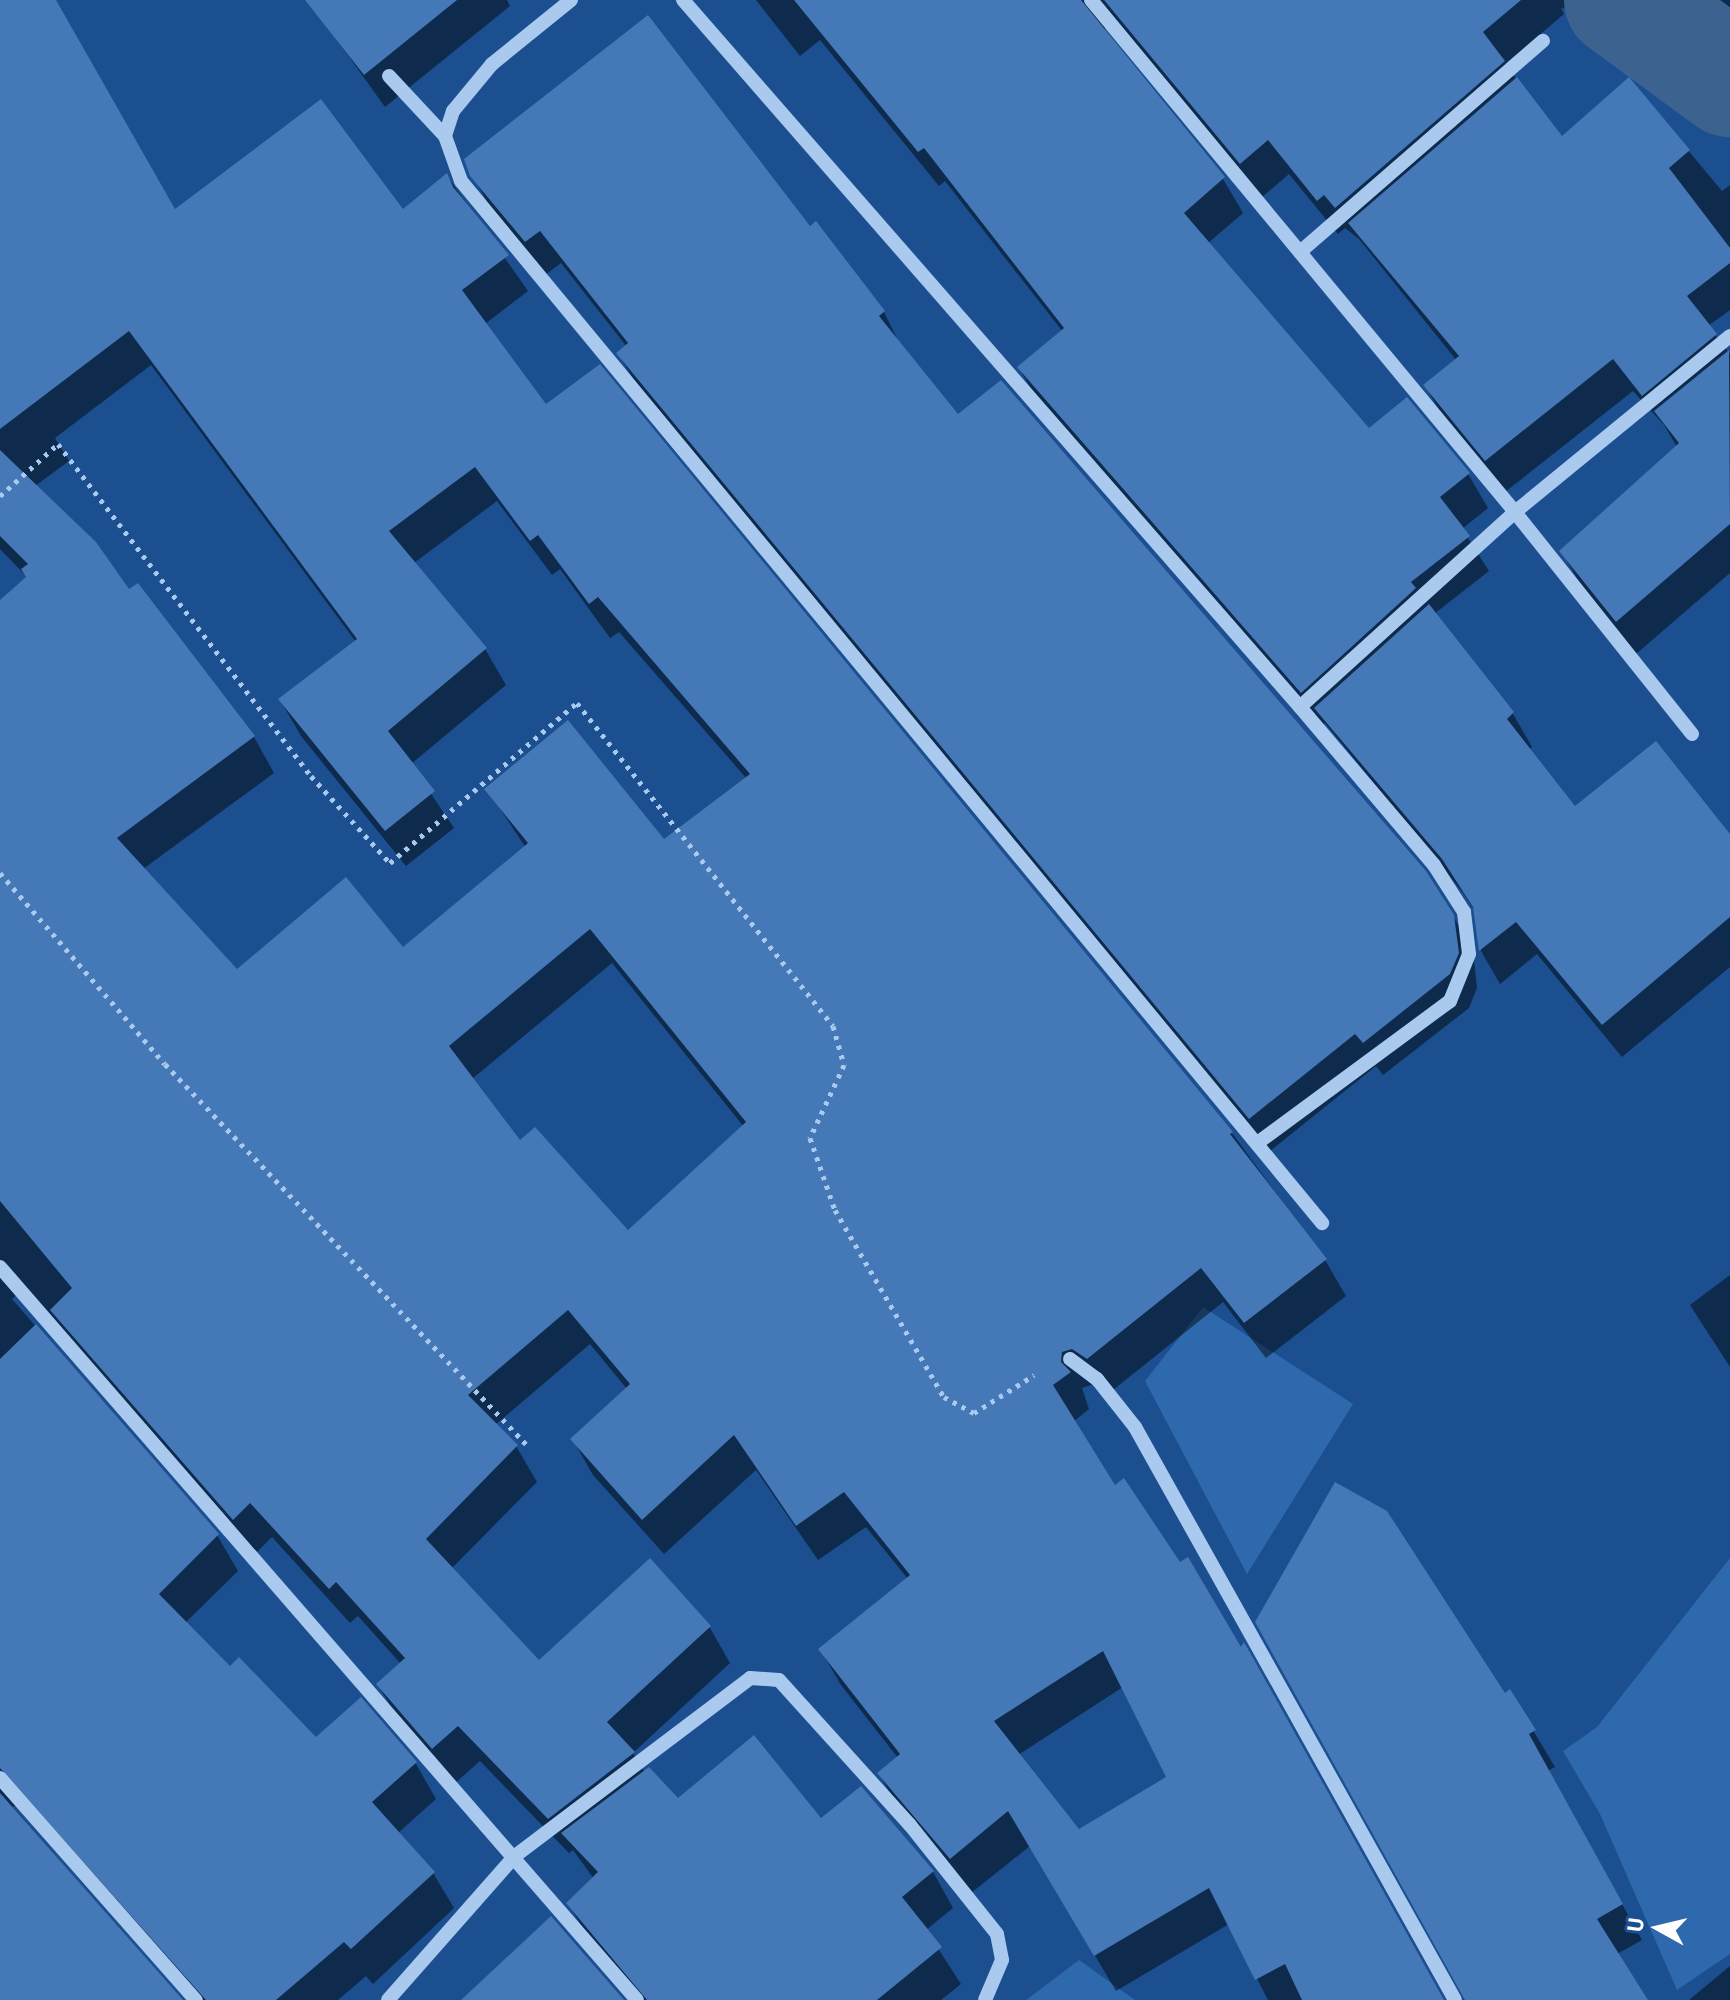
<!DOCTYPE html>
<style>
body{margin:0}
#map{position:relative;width:1730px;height:2000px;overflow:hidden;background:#1b4f8f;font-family:Barlow,sans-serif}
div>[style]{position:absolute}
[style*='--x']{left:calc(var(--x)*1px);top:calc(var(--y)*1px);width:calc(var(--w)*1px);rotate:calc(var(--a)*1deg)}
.green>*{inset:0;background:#2e69ad}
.shadow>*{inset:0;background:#0007}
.river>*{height:116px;margin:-58px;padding:0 58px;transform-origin:58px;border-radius:58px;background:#3c6290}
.building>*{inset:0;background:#4478b7}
.path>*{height:5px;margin-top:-2.5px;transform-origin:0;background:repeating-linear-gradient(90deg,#a9c9ee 0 4px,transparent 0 10px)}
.minor>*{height:14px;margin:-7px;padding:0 7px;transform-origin:7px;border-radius:7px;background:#a9c9ee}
span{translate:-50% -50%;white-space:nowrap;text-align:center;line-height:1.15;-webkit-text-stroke:6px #1b4f8f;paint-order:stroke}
.north{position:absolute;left:1618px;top:1888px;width:80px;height:80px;-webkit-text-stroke:6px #1b4f8f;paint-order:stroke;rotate:278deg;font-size:22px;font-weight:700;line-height:32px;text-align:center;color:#fff}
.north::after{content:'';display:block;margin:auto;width:28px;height:36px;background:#fff;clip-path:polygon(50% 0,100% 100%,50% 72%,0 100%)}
</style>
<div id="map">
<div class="green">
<div style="clip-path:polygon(1203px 1307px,1353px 1404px,1247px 1574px,1145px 1381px)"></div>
<div style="clip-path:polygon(1730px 1558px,1730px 1954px,1677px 1990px,1600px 1814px,1563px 1751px,1597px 1727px)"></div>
<div style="clip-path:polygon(1079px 1960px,1135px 2000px,1026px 2000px)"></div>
</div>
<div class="shadow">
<div style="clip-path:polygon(evenodd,0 0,55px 0,174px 211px,402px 212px,447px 176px,528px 291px,485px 324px,546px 407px,1232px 1133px,1325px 1260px,1346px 1296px,1266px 1358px,1223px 1302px,1108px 1394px,1094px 1384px,1082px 1388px,1089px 1409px,1073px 1422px,1443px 2000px,1268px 2000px,1229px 1924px,1116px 1991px,1030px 1846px,971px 1893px,900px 1809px,879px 1774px,898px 1758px,841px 1685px,820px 1649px,908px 1579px,866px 1527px,818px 1560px,756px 1470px,664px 1554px,593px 1475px,573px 1440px,627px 1389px,590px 1344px,495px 1425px,516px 1446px,537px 1482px,451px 1569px,539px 1663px,650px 1561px,710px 1628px,730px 1663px,633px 1753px,645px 1773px,678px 1800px,821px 1821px,861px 1789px,933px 1872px,953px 1908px,926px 1930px,961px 1984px,941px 2000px,642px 2000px,589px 1939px,568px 1903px,594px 1879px,573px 1850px,569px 1853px,480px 1761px,454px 1784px,399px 1720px,378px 1685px,401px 1664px,358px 1616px,350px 1623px,272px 1537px,255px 1554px,20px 1292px,12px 1299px,217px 1535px,238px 1571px,185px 1623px,230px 1669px,316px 1739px,361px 1700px,416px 1764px,436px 1799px,398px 1833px,433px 1873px,454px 1908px,373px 1984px,366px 1976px,338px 2000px,199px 2000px,30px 1807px,12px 1806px,180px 2000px,0 2000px,0 602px,28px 578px,0 549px,0 0,151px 365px,356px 642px,280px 700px,301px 736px,406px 866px,454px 828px,411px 764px,506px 685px,485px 649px,414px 563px,497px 501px,552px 575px,560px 569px,610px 638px,619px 632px,747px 779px,664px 842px,487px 789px,526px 848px,403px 950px,236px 972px,143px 869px,274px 773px,254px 737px,138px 585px,129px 592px,35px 486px,69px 461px,55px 438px,151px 365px,0 0,612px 963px,744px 1127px,628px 1233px,520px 1143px,472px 1079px,612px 963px,0 0,1123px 1687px,1168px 1778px,1079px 1832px,1018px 1755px,1123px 1687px)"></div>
<div style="clip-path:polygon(338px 0,507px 0,510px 6px,385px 107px,319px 15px)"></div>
<div style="clip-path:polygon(756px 0,1565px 0,1571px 9px,1561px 8px,1564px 14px,1505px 64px,1562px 139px,1629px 80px,1722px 191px,1730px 185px,1730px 310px,1708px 326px,1730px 354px,1730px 573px,1636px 654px,1581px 585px,1561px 551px,1677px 447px,1664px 425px,1633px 391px,1505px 492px,1444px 418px,1425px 386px,1457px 361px,1359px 239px,1345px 228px,1338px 234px,1289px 174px,1261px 198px,1109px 24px,1103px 31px,1223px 179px,1243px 213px,1207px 244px,1369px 431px,1468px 474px,1488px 508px,1462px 529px,1489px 571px,1434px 614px,1513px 714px,1532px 747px,1529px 750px,1574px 809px,1730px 838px,1730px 967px,1622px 1057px,1537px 954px,1500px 984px,1481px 951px,1475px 911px,1464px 894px,1325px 723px,1322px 726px,1039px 402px,1019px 368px,1063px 332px,945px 181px,939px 186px,820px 40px,800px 56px)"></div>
<div style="clip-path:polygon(1703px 0,1730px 0,1730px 31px,1720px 30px)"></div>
<div style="clip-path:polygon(472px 175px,810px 229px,884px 312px,901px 347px,957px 417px,1453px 916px,1473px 951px,1477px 988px,1469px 1008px,1383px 1075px,1376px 1066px,1270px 1151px,638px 387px,618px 353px,627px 347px,561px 263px,545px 275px,492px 210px)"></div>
<div style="clip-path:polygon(1730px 1275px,1730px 1367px,1690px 1305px)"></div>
<div style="clip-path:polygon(1510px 1692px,1555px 1767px,1548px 1771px,1642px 1940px,1617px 1954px,1646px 2000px,1465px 2000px,1504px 1695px)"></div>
<div style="clip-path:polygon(1730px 1966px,1730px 2000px,1689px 2000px)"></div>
</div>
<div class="river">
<div style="--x:1622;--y:0;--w:134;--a:36.2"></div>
</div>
<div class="building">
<div style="clip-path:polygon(evenodd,0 0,56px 0,175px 209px,321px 99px,403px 209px,447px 173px,453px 187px,509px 255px,462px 290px,546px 404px,600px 364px,1233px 1132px,1230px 1134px,1327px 1259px,1244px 1323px,1201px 1268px,1087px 1359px,1072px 1349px,1062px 1352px,1061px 1362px,1071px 1372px,1053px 1385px,1115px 1485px,1124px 1478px,1180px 1562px,1188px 1557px,1241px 1647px,1244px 1642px,1444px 2000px,1302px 2000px,1285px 1964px,1255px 1980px,1209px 1888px,1094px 1956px,1008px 1811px,950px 1859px,877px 1773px,900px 1754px,818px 1649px,910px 1575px,844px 1492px,796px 1526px,734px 1435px,642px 1520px,570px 1439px,630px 1384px,568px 1310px,468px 1395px,518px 1445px,426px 1539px,539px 1660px,650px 1558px,711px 1626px,607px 1722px,635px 1752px,548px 1819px,458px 1726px,432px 1749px,376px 1684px,405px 1658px,336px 1582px,329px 1589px,250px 1503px,233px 1520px,50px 1310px,72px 1288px,0 1201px,0 600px,26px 577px,21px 569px,28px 564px,0 536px,0 450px,96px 542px,129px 589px,138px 583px,255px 736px,117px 838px,237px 969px,346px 877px,403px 947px,528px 843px,484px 789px,568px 720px,664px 839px,750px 774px,598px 597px,589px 604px,538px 535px,530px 541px,475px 467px,389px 531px,487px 648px,388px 731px,435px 791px,385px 831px,278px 699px,357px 639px,129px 331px,0 429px,0 0,590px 929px,746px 1122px,628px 1230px,535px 1127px,520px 1140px,449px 1046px,590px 929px,0 0,1103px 1651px,1166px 1777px,1079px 1829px,994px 1721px,1103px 1651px)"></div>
<div style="clip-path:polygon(305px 0,457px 0,364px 75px)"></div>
<div style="clip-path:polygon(794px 0,1081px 0,1225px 177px,1184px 213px,1369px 428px,1407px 397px,1470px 473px,1440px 497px,1470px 536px,1411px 582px,1416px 588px,1301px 693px,1017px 367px,1064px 328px,924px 148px,918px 152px)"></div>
<div style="clip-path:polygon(1104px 0,1521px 0,1483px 32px,1505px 61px,1335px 208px,1324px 195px,1317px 201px,1268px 140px,1240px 164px)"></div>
<div style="clip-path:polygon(648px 15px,810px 226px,816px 221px,885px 311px,879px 316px,958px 414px,1001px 380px,1426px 871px,1454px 915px,1459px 953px,1450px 974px,1363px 1043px,1355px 1034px,1249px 1119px,616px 353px,628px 343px,540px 231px,525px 242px,470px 176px,464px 159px)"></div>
<div style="clip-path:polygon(1517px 77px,1562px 136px,1629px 77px,1690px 150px,1669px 168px,1730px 248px,1730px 263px,1687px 296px,1717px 334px,1642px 396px,1613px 359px,1485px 461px,1423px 385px,1459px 356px,1348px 223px)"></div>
<div style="clip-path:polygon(1729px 350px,1730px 524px,1616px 622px,1559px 551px,1679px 443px,1654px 411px)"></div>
<div style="clip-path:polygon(1429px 604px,1514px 712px,1507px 719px,1575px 806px,1656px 741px,1730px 834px,1730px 917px,1602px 1025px,1516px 922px,1479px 951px,1473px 907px,1442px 859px,1314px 708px)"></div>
<div style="clip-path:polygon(36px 1324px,219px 1534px,159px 1594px,230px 1666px,239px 1657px,316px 1737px,361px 1697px,417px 1762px,372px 1802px,435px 1872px,351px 1949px,344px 1942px,276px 2000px,206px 2000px,0 1768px,0 1359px)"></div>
<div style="clip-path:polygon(1335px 1482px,1387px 1511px,1505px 1693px,1510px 1689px,1536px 1730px,1529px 1734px,1623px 1904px,1597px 1919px,1648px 2000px,1465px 2000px,1255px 1622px)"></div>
<div style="clip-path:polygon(754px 1735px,821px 1818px,861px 1786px,934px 1871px,902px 1897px,942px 1947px,877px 2000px,647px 2000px,566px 1903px,598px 1872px,561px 1833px,649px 1767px,678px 1798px)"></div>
<div style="clip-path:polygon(0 1793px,183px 2000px,0 2000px)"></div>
<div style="clip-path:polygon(551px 1916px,624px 2000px,461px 2000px)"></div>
</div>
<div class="path">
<div style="--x:0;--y:496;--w:78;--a:-41.9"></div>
<div style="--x:58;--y:444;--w:417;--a:52.7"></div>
<div style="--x:311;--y:776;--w:118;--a:47.8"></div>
<div style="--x:390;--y:863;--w:246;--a:-40.6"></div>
<div style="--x:577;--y:703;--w:412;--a:51.6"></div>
<div style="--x:833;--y:1026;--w:41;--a:74.2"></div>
<div style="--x:844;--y:1065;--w:81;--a:115"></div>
<div style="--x:810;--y:1138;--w:76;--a:70.9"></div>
<div style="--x:835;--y:1210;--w:216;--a:59.8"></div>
<div style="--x:944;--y:1397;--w:34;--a:28"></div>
<div style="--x:974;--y:1413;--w:71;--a:-32.3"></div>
<div style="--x:0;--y:873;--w:252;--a:49.2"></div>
<div style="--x:165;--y:1064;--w:524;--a:46.47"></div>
</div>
<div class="minor">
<div style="--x:571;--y:0;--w:102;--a:141"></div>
<div style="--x:492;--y:64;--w:61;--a:129.7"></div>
<div style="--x:453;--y:111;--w:26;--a:108"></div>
<div style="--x:445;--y:136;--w:48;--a:70.4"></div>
<div style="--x:461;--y:181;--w:1352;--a:50.43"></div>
<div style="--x:683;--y:0;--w:938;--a:48.89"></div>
<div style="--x:1300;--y:707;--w:207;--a:49.7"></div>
<div style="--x:1434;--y:865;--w:56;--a:57.4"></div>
<div style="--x:1464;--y:912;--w:42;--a:83.2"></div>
<div style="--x:1469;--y:954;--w:51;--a:112"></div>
<div style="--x:1450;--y:1001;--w:237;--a:143.6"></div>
<div style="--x:1091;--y:0;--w:665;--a:50.37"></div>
<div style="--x:1515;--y:512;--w:290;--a:137.8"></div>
<div style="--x:389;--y:76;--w:82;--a:47"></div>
<div style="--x:1300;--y:252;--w:322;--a:-41"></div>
<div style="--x:1692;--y:734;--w:284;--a:-128.6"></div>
<div style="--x:1515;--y:512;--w:278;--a:-39.3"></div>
<div style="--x:0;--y:1267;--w:971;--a:49.01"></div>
<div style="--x:1070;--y:1359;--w:34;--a:37"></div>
<div style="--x:1097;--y:1379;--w:61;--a:51.6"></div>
<div style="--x:1135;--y:1427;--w:656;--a:60.82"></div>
<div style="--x:0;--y:1778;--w:296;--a:48.6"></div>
<div style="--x:388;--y:2000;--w:192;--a:-48.6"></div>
<div style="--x:515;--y:1856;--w:295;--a:-37.1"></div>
<div style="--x:750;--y:1678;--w:29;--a:4"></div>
<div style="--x:779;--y:1680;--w:195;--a:47.9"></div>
<div style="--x:910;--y:1825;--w:139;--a:51.4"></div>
<div style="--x:997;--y:1934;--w:26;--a:79"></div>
<div style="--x:1002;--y:1960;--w:43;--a:113"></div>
</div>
<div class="north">U</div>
</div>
